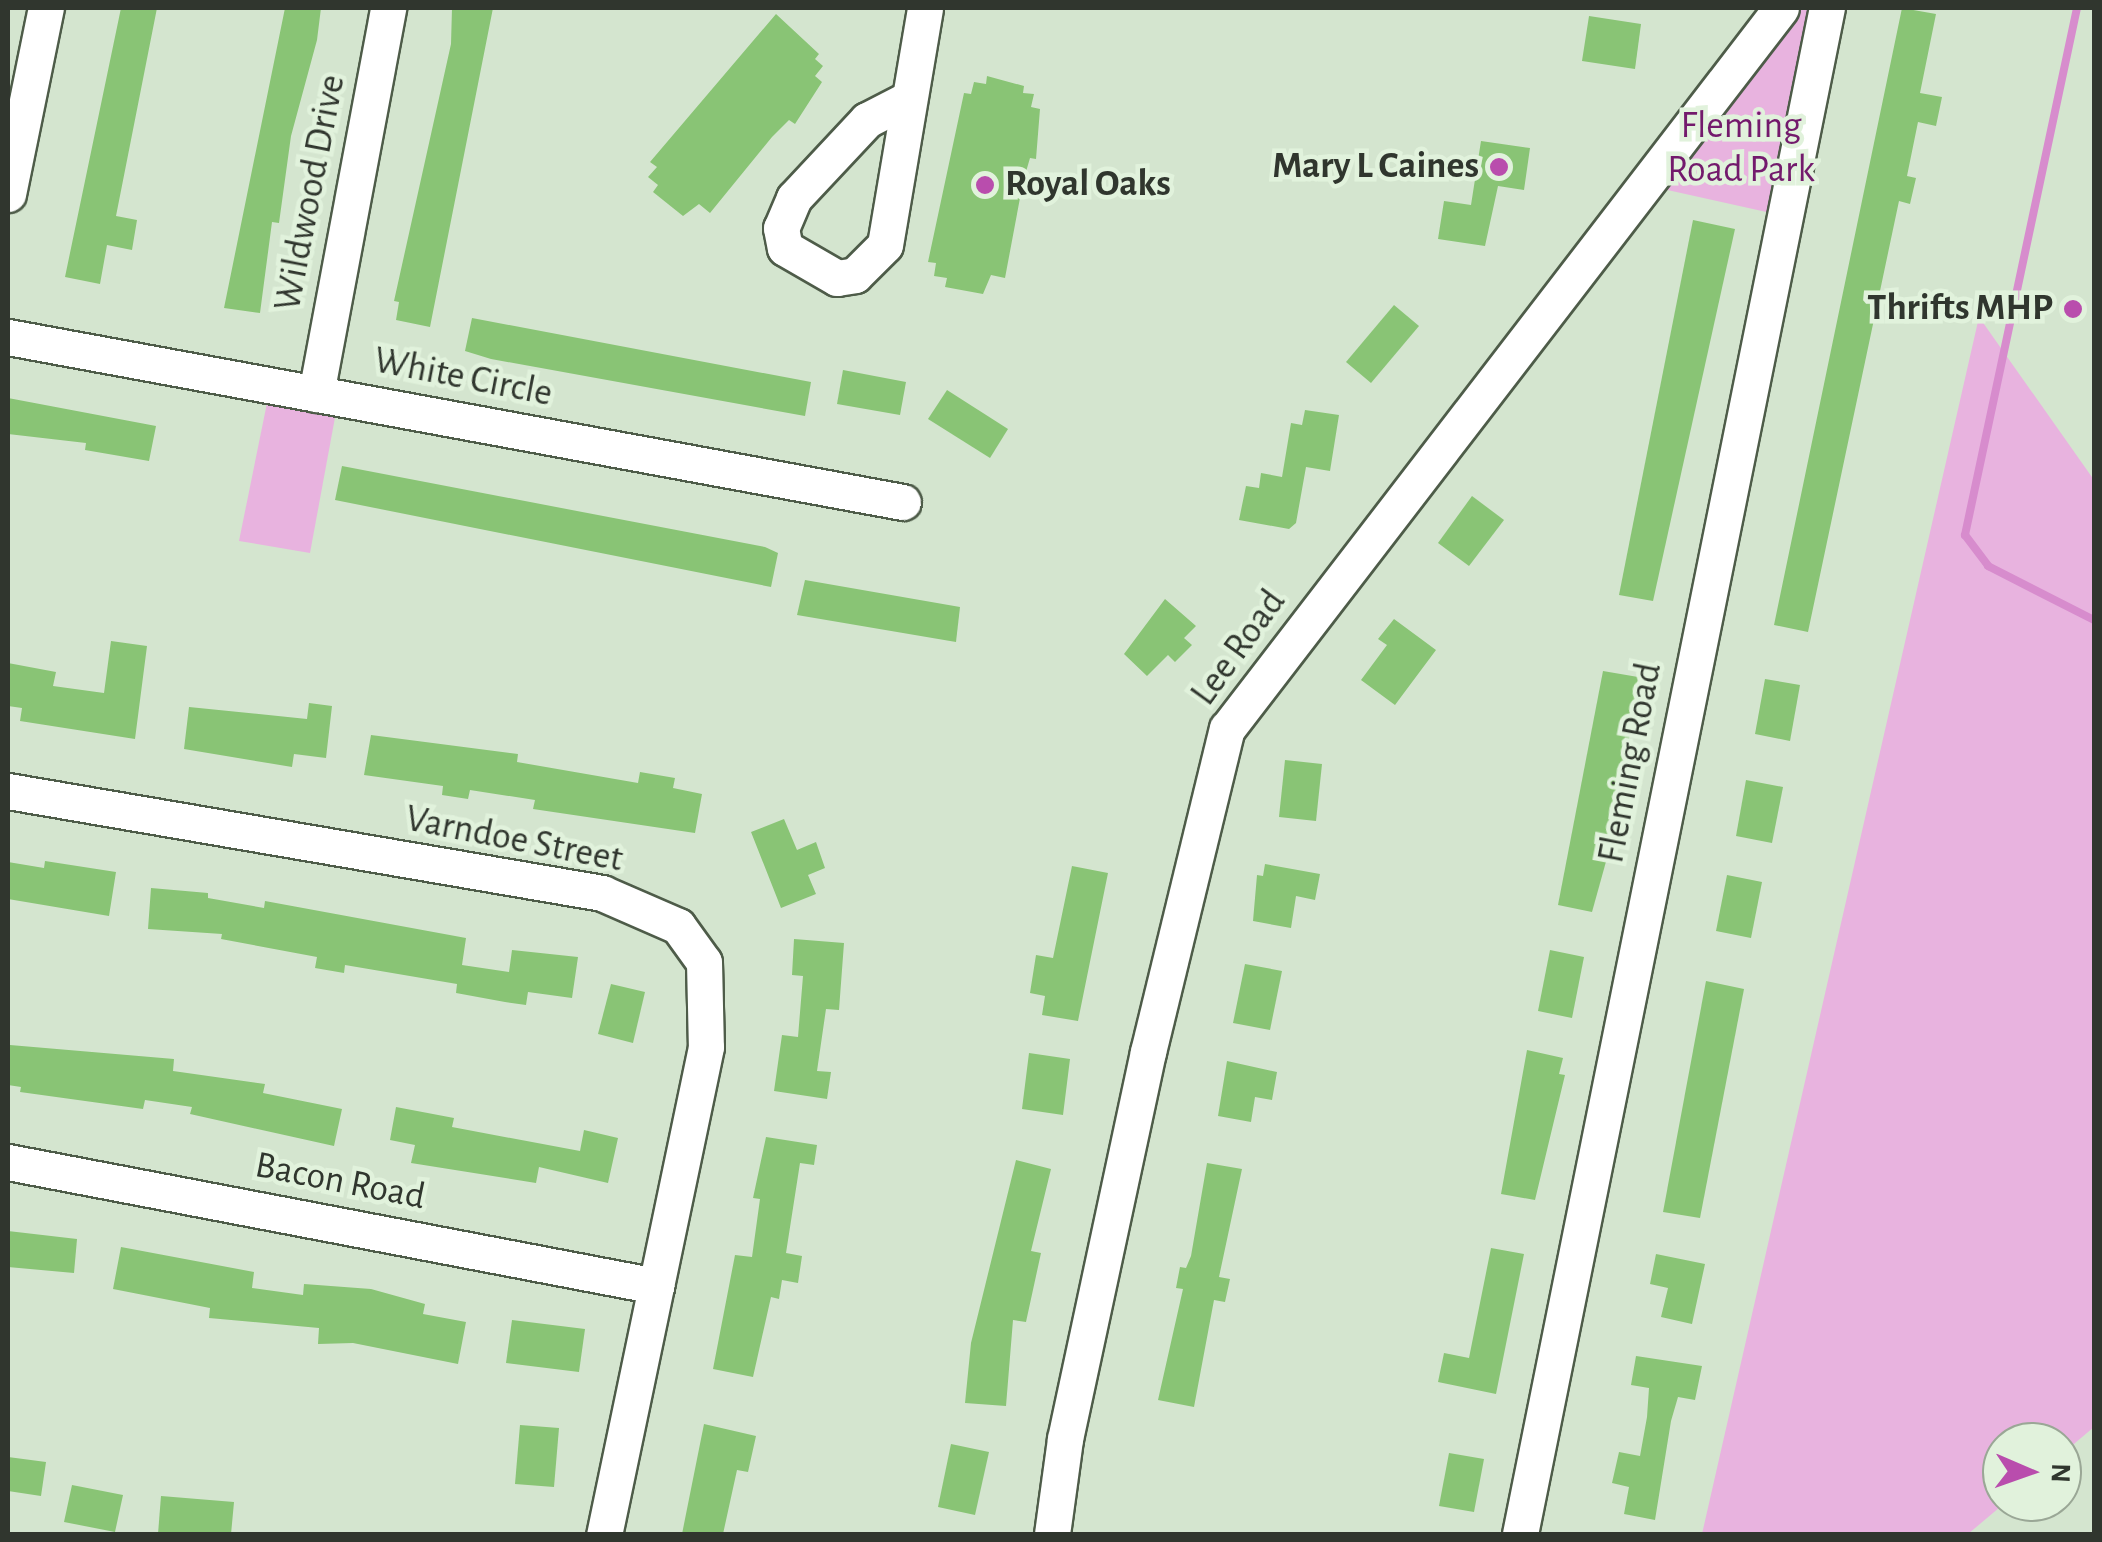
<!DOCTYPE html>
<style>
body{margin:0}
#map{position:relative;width:2102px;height:1542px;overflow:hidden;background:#d4e5cf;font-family:"Alegreya Sans",sans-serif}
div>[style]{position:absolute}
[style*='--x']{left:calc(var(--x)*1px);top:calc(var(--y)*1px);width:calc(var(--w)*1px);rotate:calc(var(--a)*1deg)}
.green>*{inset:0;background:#e8b3df}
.stream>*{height:8px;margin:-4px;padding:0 4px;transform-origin:4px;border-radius:4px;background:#d78ccd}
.building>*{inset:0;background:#89c475}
.roads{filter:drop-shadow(2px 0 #4e5c49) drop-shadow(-2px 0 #4e5c49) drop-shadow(0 2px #4e5c49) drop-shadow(0 -2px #4e5c49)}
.minor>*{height:35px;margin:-17.5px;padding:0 17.5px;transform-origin:17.5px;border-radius:17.5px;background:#fff}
.dots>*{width:28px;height:28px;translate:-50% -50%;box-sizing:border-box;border:5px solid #e1f2dc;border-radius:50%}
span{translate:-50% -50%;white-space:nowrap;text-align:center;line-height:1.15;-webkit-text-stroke:9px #e1f2dc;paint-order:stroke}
.park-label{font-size:38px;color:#731a6c}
.poi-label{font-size:38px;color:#30362e;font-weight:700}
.right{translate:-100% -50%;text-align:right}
.left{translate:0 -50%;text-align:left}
.street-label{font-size:38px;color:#30362e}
.frame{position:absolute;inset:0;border:10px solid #30362e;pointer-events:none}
.north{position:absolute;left:1982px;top:1422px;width:100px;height:100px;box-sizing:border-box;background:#e1f2dc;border:2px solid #9aa796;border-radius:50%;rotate:92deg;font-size:28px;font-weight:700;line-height:40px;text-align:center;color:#30362e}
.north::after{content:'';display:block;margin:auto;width:35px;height:45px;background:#b94dad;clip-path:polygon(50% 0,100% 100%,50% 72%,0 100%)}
</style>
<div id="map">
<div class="green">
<div style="clip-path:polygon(1783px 8px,1827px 8px,1784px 216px,1645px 185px)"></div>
<div style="clip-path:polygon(1979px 317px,2094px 480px,2094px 1427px,2062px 1454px,2062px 1442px,2002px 1442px,2006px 1502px,1968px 1534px,1702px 1534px)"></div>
<div style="clip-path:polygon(268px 398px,336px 412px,310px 553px,239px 541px)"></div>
</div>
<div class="stream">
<div style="--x:2077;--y:8;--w:539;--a:102"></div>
<div style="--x:1965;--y:535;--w:39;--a:53"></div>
<div style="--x:1988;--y:566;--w:119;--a:27"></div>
</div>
<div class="building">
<div style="clip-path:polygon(121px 8px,157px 8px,116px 216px,137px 220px,132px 250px,107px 245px,100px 284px,65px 277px)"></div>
<div style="clip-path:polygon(285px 8px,321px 8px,317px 40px,291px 136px,279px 223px,272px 222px,260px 313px,224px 308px)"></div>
<div style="clip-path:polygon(452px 8px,493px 8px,430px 327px,396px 320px,399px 302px,394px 301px,451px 44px)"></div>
<div style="clip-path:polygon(1902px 8px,1936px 14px,1920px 93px,1942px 97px,1936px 126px,1918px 122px,1907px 176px,1916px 178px,1910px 204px,1899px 201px,1808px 632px,1774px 625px)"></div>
<div style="clip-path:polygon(776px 14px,819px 54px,815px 59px,823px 66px,815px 76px,822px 82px,795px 124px,789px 120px,772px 137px,710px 213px,699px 204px,683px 216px,653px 192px,658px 185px,648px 177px,657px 167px,650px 162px)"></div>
<div style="clip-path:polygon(1589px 16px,1641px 24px,1635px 69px,1582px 61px)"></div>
<div style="clip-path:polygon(987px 76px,1024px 86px,1023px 93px,1034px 94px,1031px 107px,1040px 109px,1036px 159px,1030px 158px,1023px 182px,1005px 278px,991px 275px,983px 294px,945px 287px,947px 278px,934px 276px,936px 263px,928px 262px,964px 93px,971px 94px,974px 82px,986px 84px)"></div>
<div style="clip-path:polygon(1481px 141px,1530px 148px,1524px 190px,1498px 186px,1485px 246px,1438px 239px,1444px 201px,1471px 205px)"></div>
<div style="clip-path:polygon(1693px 220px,1735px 229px,1653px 601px,1619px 595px)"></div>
<div style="clip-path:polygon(1394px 305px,1419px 326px,1371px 383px,1346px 362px)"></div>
<div style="clip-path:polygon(472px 318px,811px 382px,805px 416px,491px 359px,465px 351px)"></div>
<div style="clip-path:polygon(843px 370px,906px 382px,900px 415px,837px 404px)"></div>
<div style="clip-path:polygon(947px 390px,1008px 429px,990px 458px,928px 419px)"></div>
<div style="clip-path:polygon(8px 398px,156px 426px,149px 461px,85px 450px,86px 443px,8px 434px)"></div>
<div style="clip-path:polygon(1305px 410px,1339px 415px,1330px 471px,1306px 467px,1296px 523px,1289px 529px,1239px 520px,1246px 486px,1259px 488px,1261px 473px,1282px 477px,1291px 423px,1302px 425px)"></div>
<div style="clip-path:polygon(342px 466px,765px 547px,778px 553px,771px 587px,335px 500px)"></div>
<div style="clip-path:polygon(1472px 496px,1504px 520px,1469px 566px,1438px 543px)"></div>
<div style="clip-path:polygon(805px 580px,960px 607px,956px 642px,797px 615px)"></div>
<div style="clip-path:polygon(1165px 599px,1196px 626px,1184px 638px,1192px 645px,1175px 662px,1168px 655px,1147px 676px,1124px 654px)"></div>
<div style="clip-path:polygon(1394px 619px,1436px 650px,1395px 705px,1361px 680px,1387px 645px,1378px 639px)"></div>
<div style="clip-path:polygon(111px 641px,147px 646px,135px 739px,20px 721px,22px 708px,8px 706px,8px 663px,56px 672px,53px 686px,104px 693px)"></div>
<div style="clip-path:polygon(1603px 671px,1638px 677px,1617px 822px,1592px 912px,1558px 905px)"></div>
<div style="clip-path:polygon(1765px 679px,1800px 685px,1790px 741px,1755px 734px)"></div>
<div style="clip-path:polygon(309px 703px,332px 706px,326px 758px,294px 754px,292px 767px,184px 749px,189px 707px,307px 719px)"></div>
<div style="clip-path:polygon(371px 735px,518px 754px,517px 762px,638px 783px,640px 772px,675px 778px,673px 788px,702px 794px,695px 833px,533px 809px,535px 800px,470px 790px,468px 799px,442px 795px,443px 786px,364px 775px)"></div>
<div style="clip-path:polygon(1285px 760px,1322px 764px,1316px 821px,1279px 817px)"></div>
<div style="clip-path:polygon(1746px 780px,1783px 787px,1772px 843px,1736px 836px)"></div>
<div style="clip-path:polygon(784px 819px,797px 850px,816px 842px,825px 868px,808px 875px,816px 894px,781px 908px,751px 832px)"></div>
<div style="clip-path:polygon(45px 861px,116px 872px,109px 916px,8px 899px,8px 862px,44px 868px)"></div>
<div style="clip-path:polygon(1265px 864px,1320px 874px,1315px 900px,1296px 896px,1291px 928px,1253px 921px,1257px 875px,1263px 876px)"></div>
<div style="clip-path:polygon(1072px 866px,1108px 873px,1078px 1021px,1042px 1015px,1045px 996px,1030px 993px,1036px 955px,1053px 958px)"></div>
<div style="clip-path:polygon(1727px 875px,1762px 882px,1751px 938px,1716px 931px)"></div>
<div style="clip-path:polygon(151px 888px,208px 893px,208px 898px,264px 908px,265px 901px,466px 938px,462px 965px,509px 972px,512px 950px,578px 957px,572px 998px,528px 992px,526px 1005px,505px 1002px,456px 993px,457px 984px,345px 965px,344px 973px,315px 968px,317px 957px,221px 939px,222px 934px,148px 929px)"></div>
<div style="clip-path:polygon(794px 939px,844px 943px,839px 1010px,826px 1009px,817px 1071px,831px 1072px,827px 1099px,774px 1091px,782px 1035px,798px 1037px,803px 976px,792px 975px)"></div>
<div style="clip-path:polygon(1550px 950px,1584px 957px,1572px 1018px,1538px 1011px)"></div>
<div style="clip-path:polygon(1245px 964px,1282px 971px,1270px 1030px,1233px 1023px)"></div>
<div style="clip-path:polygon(1706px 981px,1744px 989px,1700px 1218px,1663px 1212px)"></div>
<div style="clip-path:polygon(611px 984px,645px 992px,633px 1043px,598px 1034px)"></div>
<div style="clip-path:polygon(10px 1045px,174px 1059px,173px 1071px,265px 1084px,263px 1093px,342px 1109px,334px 1146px,190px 1114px,192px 1107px,145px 1100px,143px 1109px,20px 1092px,21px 1087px,8px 1085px)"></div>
<div style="clip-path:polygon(1527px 1050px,1563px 1058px,1559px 1074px,1565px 1075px,1535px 1200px,1501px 1194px)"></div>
<div style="clip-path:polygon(1029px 1053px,1070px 1059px,1063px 1115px,1022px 1109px)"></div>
<div style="clip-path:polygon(1227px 1061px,1277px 1072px,1272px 1100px,1255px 1097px,1251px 1122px,1218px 1116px)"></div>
<div style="clip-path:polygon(396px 1107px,454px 1118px,452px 1127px,580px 1151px,584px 1130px,618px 1138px,608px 1183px,539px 1167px,536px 1183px,411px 1163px,415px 1145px,390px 1140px)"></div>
<div style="clip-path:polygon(766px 1137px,817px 1145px,814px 1165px,800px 1163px,786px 1253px,802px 1256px,798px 1283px,782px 1280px,779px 1299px,771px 1297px,753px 1377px,713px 1369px,735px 1255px,752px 1257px,760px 1199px,753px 1198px)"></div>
<div style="clip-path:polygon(1016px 1160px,1051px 1169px,1031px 1251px,1041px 1253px,1026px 1322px,1013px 1320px,1006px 1406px,965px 1403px,971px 1343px)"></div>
<div style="clip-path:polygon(1207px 1163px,1242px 1169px,1219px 1277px,1230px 1279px,1225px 1302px,1214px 1300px,1194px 1407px,1158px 1400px,1183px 1289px,1176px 1288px,1180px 1267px,1186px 1268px,1191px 1256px)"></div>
<div style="clip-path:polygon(8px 1231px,77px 1239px,74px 1273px,8px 1267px)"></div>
<div style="clip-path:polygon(121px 1247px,254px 1272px,252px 1288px,303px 1295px,304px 1284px,371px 1289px,425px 1304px,423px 1314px,466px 1322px,458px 1364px,353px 1343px,318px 1344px,319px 1328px,209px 1318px,210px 1308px,113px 1289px)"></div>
<div style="clip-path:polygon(1491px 1248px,1524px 1254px,1496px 1394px,1438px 1382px,1444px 1353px,1469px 1358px)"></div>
<div style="clip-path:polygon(1656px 1254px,1705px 1264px,1692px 1324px,1661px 1317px,1668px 1288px,1650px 1284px)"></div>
<div style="clip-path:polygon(512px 1320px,585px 1329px,579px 1372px,506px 1363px)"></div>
<div style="clip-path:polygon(1636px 1356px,1702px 1366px,1695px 1400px,1678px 1397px,1671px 1421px,1655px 1520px,1624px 1514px,1629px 1487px,1612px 1483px,1619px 1452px,1640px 1456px,1647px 1417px,1649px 1388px,1631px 1385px)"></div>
<div style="clip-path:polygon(704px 1424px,756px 1436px,748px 1472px,737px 1470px,723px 1534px,682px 1534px)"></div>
<div style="clip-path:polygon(520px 1425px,559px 1428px,554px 1487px,515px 1484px)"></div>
<div style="clip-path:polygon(951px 1444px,989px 1452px,975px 1515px,938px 1507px)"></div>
<div style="clip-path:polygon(1449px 1453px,1484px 1459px,1474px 1512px,1439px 1506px)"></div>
<div style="clip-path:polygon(8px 1457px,46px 1462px,41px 1496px,8px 1491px)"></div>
<div style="clip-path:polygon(72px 1485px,123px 1495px,115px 1532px,64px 1522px)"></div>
<div style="clip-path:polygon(161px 1496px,234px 1502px,231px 1534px,158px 1534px)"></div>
</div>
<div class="roads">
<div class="minor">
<div style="--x:904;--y:101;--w:42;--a:152.8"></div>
<div style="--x:867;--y:120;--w:107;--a:133.1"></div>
<div style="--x:794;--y:198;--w:33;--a:113"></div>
<div style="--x:781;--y:228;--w:20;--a:79"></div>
<div style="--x:785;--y:248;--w:60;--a:30"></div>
<div style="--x:837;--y:278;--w:18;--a:-9"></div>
<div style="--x:855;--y:275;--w:42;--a:-45"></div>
<div style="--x:885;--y:245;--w:240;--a:-80.4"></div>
<div style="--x:8;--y:194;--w:190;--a:-78.5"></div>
<div style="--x:8;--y:337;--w:910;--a:10.45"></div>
<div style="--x:316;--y:394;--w:393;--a:-79.4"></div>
<div style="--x:8;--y:791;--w:603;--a:9.74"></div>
<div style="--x:602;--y:893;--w:83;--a:23.5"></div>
<div style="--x:678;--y:926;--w:44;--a:54.2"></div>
<div style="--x:704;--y:962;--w:85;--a:88.7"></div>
<div style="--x:706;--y:1047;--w:498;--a:101.8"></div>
<div style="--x:8;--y:1162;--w:660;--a:10.83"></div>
<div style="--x:1052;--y:1534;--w:96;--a:-82.2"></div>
<div style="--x:1065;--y:1439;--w:396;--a:-77.9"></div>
<div style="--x:1148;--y:1052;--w:333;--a:-76.3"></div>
<div style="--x:1227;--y:729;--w:909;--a:-52.46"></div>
<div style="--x:1520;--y:1534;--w:1557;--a:-78.63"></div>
</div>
</div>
<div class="dots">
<div style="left:1499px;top:167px;background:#b94dad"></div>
<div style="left:985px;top:185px;background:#b94dad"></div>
<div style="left:2073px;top:309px;background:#b94dad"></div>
</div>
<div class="park-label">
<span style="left:1741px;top:149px">Fleming<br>Road Park</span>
</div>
<div class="poi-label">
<span class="right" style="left:1479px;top:167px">Mary L Caines</span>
<span class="left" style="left:1005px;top:185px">Royal Oaks</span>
<span class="right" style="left:2053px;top:309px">Thrifts MHP</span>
</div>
<div class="street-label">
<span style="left:311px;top:193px;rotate:-79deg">Wildwood Drive</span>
<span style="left:463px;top:378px;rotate:11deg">White Circle</span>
<span style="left:1239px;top:648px;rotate:-54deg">Lee Road</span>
<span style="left:1631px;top:763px;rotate:-79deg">Fleming Road</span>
<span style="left:514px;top:840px;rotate:11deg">Varndoe Street</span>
<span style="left:340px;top:1182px;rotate:11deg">Bacon Road</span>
</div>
<div class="frame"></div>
<div class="north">N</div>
</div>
